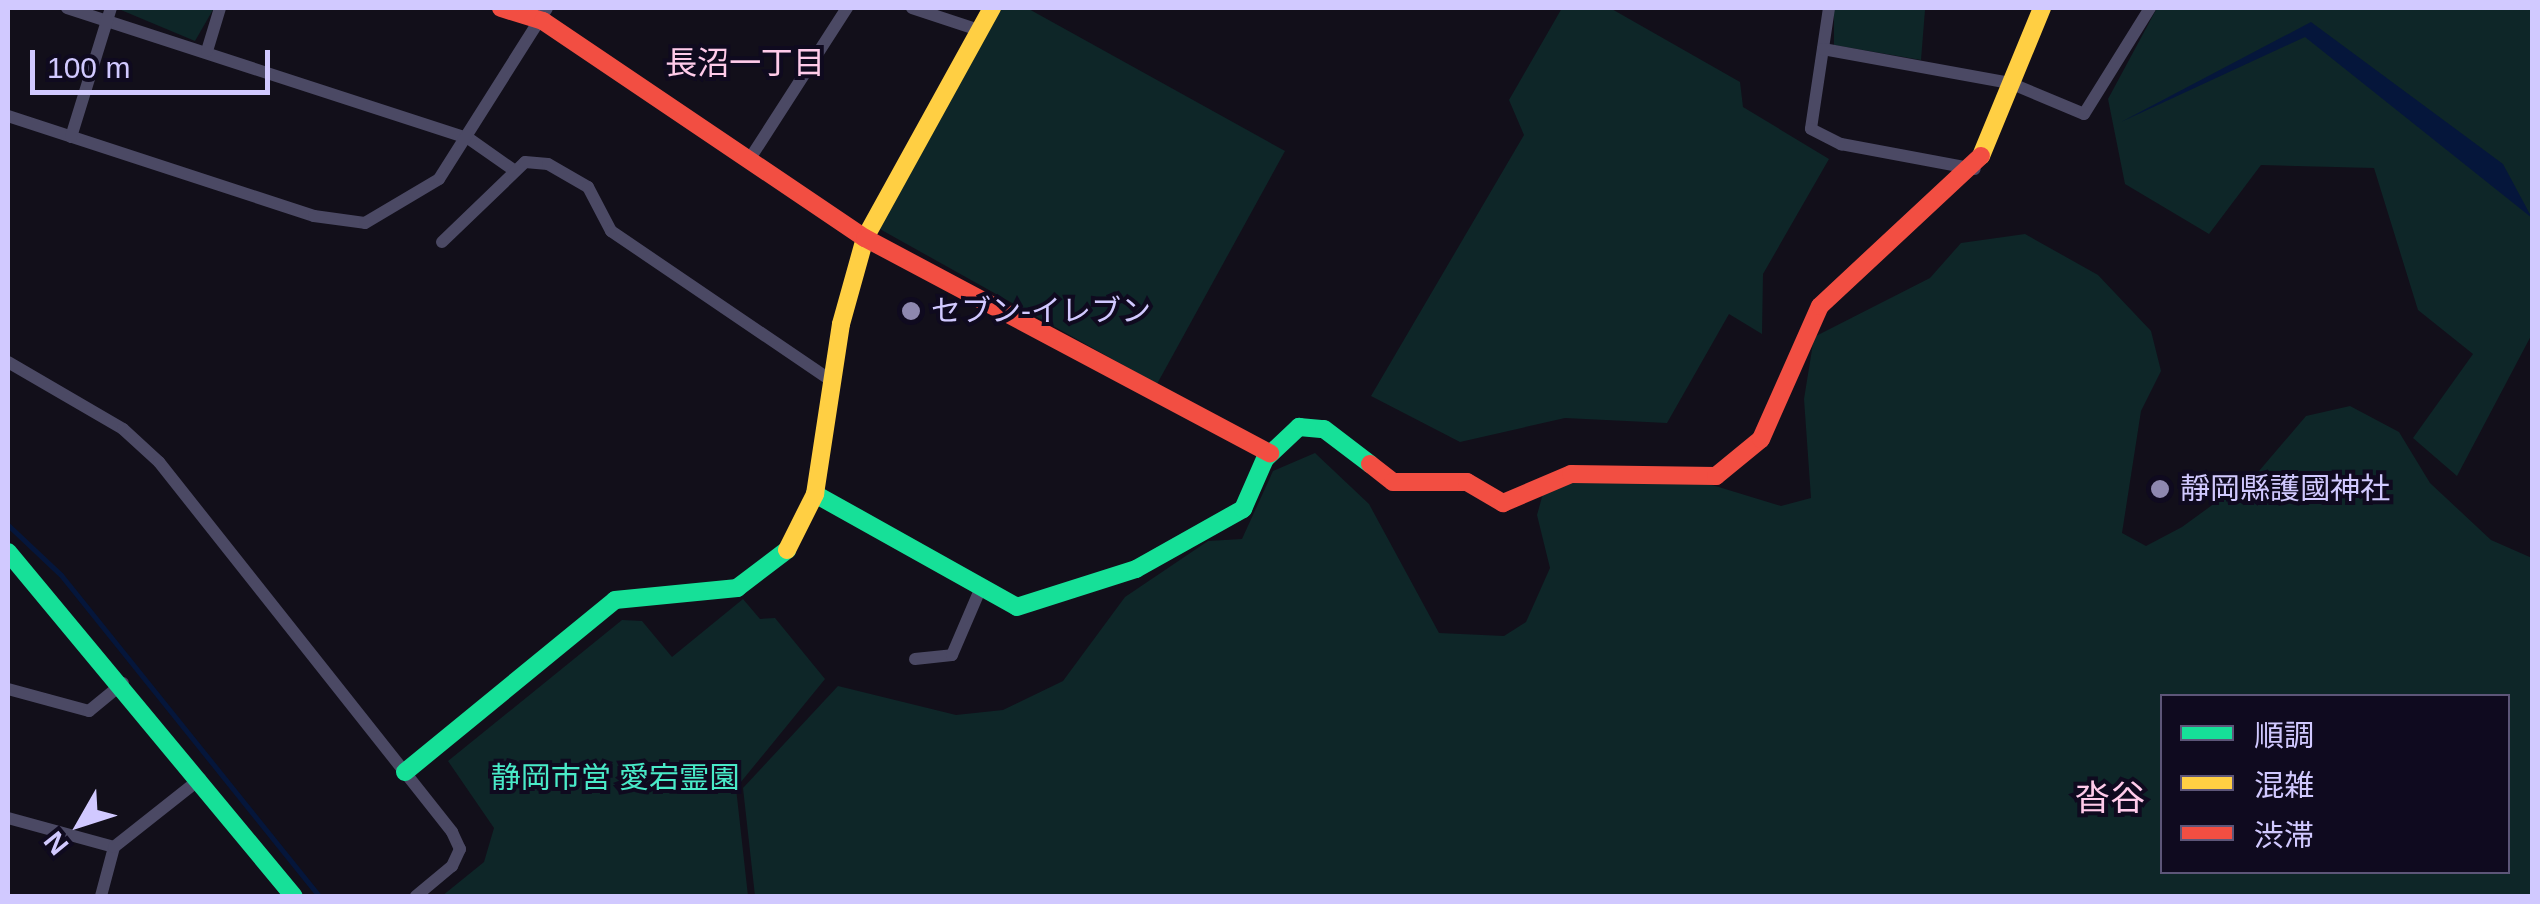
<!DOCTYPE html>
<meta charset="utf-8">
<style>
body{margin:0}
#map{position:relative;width:2540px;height:904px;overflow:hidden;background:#120f1a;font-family:Arial,"Noto Sans JP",sans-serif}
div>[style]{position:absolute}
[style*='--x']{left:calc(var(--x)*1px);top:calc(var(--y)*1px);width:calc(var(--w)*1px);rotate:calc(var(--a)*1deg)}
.green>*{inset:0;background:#0e2628}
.water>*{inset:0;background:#05163b}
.stream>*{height:5px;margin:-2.5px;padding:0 2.5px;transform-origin:2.5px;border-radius:2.5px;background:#05163b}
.street>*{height:12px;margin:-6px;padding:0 6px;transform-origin:6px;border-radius:6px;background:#4b4964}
.fast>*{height:18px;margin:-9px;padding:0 9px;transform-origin:9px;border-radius:9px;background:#16e098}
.slow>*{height:18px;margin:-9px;padding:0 9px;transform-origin:9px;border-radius:9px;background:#ffcf43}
.jam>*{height:18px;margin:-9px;padding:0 9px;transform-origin:9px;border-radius:9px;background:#f24e42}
.dots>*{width:28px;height:28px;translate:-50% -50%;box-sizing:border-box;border:5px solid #0f0a1f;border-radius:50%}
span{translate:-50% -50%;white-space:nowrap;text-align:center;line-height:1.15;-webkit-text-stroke:8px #0f0a1f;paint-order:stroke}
.poi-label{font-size:30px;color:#d1c9ff}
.left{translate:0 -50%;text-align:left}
.park-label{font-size:30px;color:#49eac8}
.neighbourhood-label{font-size:32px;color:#ffcbea}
.quarter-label{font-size:35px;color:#ffcbea}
.frame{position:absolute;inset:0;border:10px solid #d1c9ff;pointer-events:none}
.legend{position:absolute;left:2160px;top:694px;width:350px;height:180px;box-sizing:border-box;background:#0f0a1f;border:2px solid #5d5679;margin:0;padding:12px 18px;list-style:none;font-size:30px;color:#d1c9ff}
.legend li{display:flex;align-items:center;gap:20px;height:50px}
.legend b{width:50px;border:2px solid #5d5679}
.north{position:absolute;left:30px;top:774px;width:100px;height:100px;-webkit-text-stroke:8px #0f0a1f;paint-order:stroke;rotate:231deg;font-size:28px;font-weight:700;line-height:40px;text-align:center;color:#d1c9ff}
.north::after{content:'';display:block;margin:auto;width:35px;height:45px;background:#d1c9ff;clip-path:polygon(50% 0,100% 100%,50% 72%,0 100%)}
.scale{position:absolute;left:30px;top:50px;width:240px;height:45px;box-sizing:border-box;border:5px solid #d1c9ff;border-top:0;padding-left:12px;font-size:30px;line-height:35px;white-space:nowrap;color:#d1c9ff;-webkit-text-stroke:8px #0f0a1f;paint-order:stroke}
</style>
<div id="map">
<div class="green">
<div style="clip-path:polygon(214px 8px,195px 41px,121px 10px,122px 8px)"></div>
<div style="clip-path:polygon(1000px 8px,1027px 8px,1285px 151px,1157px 384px,878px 228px)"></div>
<div style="clip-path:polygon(1562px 8px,1610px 8px,1740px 82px,1743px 107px,1829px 159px,1763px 274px,1762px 334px,1729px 314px,1667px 423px,1565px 418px,1460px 442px,1371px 396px,1524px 135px,1509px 100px)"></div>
<div style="clip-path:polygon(1834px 8px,1925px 10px,1921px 60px,1834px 45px)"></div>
<div style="clip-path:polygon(2157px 8px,2532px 8px,2532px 334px,2457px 476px,2413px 438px,2473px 354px,2418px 310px,2374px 168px,2261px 165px,2209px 234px,2125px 184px,2108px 99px)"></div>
<div style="clip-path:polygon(evenodd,2025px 234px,2098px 275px,2151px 331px,2161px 371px,2141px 411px,2122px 533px,2146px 546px,2182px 527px,2259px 471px,2306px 416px,2350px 406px,2399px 432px,2430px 483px,2491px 540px,2532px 558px,2532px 896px,755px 896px,743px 788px,838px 686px,956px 715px,1003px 710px,1063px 681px,1125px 597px,1208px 541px,1242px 539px,1273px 471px,1315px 453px,1369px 504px,1439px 633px,1504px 636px,1526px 622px,1550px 568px,1537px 515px,1547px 479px,1686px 477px,1781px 506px,1811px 498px,1804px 399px,1814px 337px,1930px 278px,1961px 243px,2025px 234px,2162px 696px,2508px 696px,2508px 872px,2162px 872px,2162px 696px)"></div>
<div style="clip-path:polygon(743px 599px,760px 619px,775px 618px,825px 679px,736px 788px,748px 896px,442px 896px,484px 862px,494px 828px,448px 761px,622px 620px,642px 621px,672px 657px)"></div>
</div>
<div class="water">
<div style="clip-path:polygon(2311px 22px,2503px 164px,2532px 218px,2305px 37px,2121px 122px)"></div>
</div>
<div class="stream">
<div style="--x:8;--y:525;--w:73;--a:43.3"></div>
<div style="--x:61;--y:575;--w:412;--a:51.2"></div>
</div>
<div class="street">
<div style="--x:67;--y:8;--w:422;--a:18"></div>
<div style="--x:468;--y:138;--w:57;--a:35.1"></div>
<div style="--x:912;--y:8;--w:71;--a:18.2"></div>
<div style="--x:1829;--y:8;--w:122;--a:98.5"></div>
<div style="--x:1811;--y:129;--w:34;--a:27"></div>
<div style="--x:1841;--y:144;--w:136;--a:10.6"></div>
<div style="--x:1823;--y:49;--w:190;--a:10.3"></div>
<div style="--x:2010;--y:83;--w:80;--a:22.7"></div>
<div style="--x:2084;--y:114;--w:125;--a:-58.1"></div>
<div style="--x:207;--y:51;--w:45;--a:-73.2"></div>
<div style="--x:8;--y:116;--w:322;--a:18.1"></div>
<div style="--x:314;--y:216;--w:51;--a:7.8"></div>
<div style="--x:365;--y:223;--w:86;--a:-30.7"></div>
<div style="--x:439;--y:179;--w:202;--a:-57.7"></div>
<div style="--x:71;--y:137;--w:135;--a:-72.8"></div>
<div style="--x:749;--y:160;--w:181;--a:-57.2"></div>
<div style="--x:442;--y:242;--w:115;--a:-43.9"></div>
<div style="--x:525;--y:162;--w:23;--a:5"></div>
<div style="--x:548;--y:164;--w:46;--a:29.9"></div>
<div style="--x:588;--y:187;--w:50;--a:62.4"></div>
<div style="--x:611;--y:231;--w:267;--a:34.2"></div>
<div style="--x:8;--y:362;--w:133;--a:30.2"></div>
<div style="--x:123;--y:429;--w:49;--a:42.5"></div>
<div style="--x:159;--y:462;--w:472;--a:51.6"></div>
<div style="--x:452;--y:832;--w:19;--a:65"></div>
<div style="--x:460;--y:849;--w:19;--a:115"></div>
<div style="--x:452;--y:866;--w:47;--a:140.2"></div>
<div style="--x:915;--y:659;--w:37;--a:-6"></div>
<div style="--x:952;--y:655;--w:69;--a:-66.8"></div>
<div style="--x:8;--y:689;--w:84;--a:15.2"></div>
<div style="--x:89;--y:711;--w:44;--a:-39.5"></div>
<div style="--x:8;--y:818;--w:110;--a:15.3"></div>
<div style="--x:101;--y:896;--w:51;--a:-75.1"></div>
<div style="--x:114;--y:847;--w:110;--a:-38.3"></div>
</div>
<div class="fast">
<div style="--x:815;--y:494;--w:231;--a:29.2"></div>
<div style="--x:1017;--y:607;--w:125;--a:-17.7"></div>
<div style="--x:1136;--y:569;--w:123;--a:-29.3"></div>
<div style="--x:1243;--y:509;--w:55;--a:-66.3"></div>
<div style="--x:1265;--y:459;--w:47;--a:-43.3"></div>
<div style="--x:1299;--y:427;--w:25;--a:5"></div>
<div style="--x:1324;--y:429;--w:58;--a:37.3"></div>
<div style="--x:8;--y:552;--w:447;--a:50.3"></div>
<div style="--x:405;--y:772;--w:271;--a:-39.3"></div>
<div style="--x:615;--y:600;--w:123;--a:-5.6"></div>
<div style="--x:737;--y:588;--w:63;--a:-37.2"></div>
</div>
<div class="slow">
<div style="--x:1981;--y:156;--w:160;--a:-67.6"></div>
<div style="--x:787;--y:550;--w:63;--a:-63.4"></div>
<div style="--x:815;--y:494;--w:172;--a:-81.3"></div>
<div style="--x:841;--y:324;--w:89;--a:-74.4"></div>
<div style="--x:865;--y:238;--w:263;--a:-61.1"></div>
</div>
<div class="jam">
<div style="--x:501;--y:8;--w:44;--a:17.2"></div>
<div style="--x:543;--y:21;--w:388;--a:34"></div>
<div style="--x:865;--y:238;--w:459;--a:28"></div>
<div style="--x:1370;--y:464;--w:29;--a:38"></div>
<div style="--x:1393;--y:482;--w:74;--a:0"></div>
<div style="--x:1467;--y:482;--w:42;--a:30.3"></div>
<div style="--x:1503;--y:503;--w:74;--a:-23.1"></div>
<div style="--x:1571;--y:474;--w:145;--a:0.8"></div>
<div style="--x:1716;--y:476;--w:58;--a:-39.4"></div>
<div style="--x:1761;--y:439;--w:145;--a:-66.1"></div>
<div style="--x:1820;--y:306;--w:220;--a:-43"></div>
</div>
<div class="dots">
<div style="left:911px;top:311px;background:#8e88af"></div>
<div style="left:2160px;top:489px;background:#8e88af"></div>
</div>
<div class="poi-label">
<span class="left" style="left:931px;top:311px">セブン-イレブン</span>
<span class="left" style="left:2180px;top:489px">靜岡縣護國神社</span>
</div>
<div class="park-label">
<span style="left:615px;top:778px">静岡市営 愛宕霊園</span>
</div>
<div class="neighbourhood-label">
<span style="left:745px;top:63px">長沼一丁目</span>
</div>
<div class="quarter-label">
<span style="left:2110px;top:798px">沓谷</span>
</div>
<div class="frame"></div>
<ul class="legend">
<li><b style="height:12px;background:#16e098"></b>順調</li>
<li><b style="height:12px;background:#ffcf43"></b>混雑</li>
<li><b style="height:12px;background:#f24e42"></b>渋滞</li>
</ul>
<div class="north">N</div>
<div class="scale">100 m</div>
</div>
